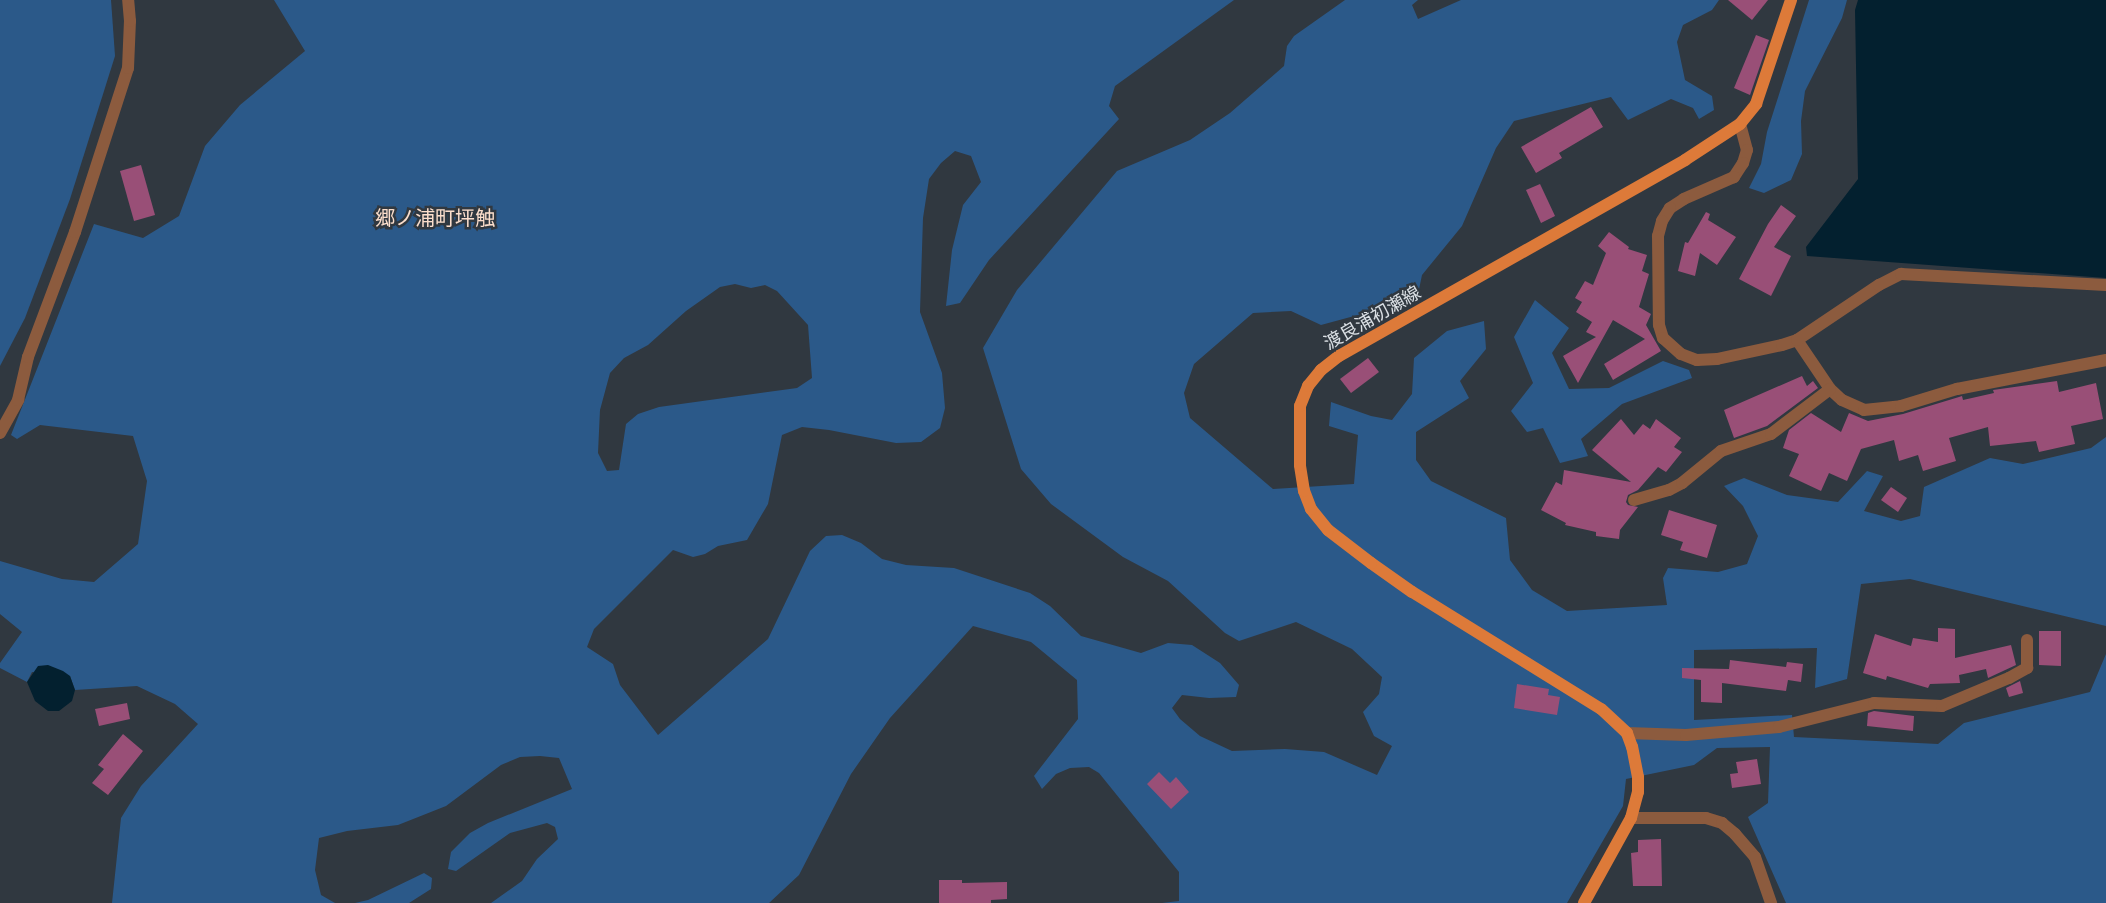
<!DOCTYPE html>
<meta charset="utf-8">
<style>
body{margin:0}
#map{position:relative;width:2106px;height:903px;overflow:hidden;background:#303840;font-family:"Sofia Sans Condensed","Noto Sans JP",sans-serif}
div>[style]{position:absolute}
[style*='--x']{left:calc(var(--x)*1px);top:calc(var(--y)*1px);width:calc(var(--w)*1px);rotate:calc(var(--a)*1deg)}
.green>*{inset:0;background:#2b5989}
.water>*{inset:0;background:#03202f}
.building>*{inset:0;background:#994f77}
.minor>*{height:12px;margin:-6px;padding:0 6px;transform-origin:6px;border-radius:6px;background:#8c5b3e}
.major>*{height:12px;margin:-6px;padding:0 6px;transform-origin:6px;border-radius:6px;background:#dd7a39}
span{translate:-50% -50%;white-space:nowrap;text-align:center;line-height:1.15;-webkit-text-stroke:5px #303840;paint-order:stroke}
.street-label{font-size:18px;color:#dbe0e5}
.quarter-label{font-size:20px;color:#fbdecc}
</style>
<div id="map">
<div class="green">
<div style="clip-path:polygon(0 0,111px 0,115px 56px,70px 199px,25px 318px,0 366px)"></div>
<div style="clip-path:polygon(evenodd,274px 0,1234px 0,1115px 86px,1109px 106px,1119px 119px,989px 260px,960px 303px,946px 306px,952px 250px,963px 205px,981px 182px,971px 156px,955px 151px,941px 163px,929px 179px,923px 218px,920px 312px,942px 373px,945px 408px,940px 428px,921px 442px,896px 443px,829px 430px,802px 427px,782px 435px,768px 504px,747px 540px,718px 546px,705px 554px,693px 557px,673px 550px,594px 629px,587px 647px,613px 664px,620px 685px,658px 735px,768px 639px,810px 551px,826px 536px,842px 535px,861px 543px,882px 559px,906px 565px,954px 568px,1030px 593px,1050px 606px,1081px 636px,1141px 653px,1168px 643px,1192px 645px,1220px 663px,1239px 685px,1236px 697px,1209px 698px,1182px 695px,1172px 708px,1180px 719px,1200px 736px,1232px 751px,1285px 749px,1324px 752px,1377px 775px,1392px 746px,1374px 736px,1363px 712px,1379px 694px,1382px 677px,1352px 649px,1296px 622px,1239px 641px,1225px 633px,1168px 581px,1123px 557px,1051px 504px,1021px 469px,983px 348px,1017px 290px,1117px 171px,1190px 140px,1230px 113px,1284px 66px,1287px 46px,1294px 36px,1345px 0,1418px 0,1412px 5px,1418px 19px,1461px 0,1719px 0,1712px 10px,1683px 25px,1677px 42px,1685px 80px,1712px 96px,1714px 110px,1699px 119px,1693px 108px,1671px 99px,1628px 120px,1611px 97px,1514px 121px,1496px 148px,1462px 226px,1422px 275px,1417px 299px,1321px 325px,1291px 311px,1253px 313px,1194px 364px,1184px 393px,1190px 418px,1273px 489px,1354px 484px,1358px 435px,1329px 426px,1331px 402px,1371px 416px,1392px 420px,1412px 394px,1414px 358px,1447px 331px,1484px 321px,1486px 349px,1460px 381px,1469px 398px,1416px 432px,1416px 460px,1431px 481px,1506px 518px,1510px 560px,1532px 590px,1567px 611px,1667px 605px,1663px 578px,1668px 568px,1718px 572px,1747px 564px,1758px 536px,1743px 506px,1724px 486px,1744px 478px,1787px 495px,1838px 502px,1867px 471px,1883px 476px,1864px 511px,1901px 521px,1920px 516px,1924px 487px,1990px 458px,2023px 464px,2091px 448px,2106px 437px,2106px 626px,1910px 579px,1861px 584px,1847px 679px,1815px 688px,1817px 648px,1694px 650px,1694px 720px,1792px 715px,1794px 737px,1938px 744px,1964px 723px,2090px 692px,2106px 654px,2106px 903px,1786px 903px,1748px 817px,1768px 803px,1770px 747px,1717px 748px,1694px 765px,1626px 779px,1623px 806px,1567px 903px,1162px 903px,1179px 901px,1179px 872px,1099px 773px,1089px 767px,1070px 768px,1056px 774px,1042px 789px,1034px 776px,1078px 719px,1077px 680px,1031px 642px,973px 626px,890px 718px,851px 774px,799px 875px,769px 903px,491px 903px,522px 881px,537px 859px,558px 839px,555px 827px,547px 823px,510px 833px,456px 871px,448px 869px,451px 852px,470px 833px,488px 823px,572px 789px,559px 758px,540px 756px,520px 757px,501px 765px,446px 806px,398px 825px,347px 831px,319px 838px,315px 870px,321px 895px,335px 903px,112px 903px,121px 818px,141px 786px,198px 724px,175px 704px,137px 686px,75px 690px,70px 676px,32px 672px,27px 682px,0 668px,0 663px,22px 632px,0 614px,0 561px,62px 579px,94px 582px,138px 544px,147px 481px,133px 436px,40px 425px,17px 439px,11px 435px,94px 224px,143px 238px,179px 216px,205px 146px,240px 105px,305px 51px,274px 0,735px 284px,751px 288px,765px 285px,777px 291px,808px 325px,812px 378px,797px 388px,659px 407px,638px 414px,626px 424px,619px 470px,607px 471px,598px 453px,600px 410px,610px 373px,624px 358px,648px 345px,686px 311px,720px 287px,735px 284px)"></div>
<div style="clip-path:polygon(1809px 0,1847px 0,1842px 18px,1805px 91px,1801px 121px,1802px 154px,1791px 180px,1764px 193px,1749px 188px,1761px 164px,1767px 132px)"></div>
<div style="clip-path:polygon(1535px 300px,1569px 328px,1552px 353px,1569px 389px,1609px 388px,1663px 361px,1689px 370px,1692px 378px,1622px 404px,1581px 439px,1588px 456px,1560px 463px,1543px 428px,1527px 432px,1511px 411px,1533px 383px,1514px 337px)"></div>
<div style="clip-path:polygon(424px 873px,432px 878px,431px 889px,409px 903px,355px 903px,368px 900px)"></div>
</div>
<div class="water">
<div style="clip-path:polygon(1858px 0,2106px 0,2106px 278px,1807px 256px,1806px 247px,1858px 179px,1855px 10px)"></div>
<div style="clip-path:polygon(48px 665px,63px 671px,70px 676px,75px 690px,72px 701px,59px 711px,48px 711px,35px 701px,27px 682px,38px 666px)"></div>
</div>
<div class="building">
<div style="clip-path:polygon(1728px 0,1768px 0,1752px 20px)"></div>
<div style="clip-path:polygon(1756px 35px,1769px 40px,1750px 95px,1734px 88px)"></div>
<div style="clip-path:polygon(1591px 107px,1603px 127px,1559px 153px,1562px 158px,1536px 173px,1521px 147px)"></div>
<div style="clip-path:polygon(141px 165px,155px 215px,134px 221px,120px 171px)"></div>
<div style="clip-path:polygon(1540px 184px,1555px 216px,1541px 223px,1526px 190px)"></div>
<div style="clip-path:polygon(1781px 205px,1796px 216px,1774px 247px,1791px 256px,1771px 296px,1739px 279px,1768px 224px)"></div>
<div style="clip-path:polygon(1706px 212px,1710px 214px,1708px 220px,1736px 237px,1717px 265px,1700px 253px,1695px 276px,1678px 271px,1685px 242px,1688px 243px)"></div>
<div style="clip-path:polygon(1609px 232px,1629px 247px,1628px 249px,1647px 255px,1642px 271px,1649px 274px,1639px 307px,1651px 314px,1646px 325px,1661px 351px,1613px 380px,1604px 364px,1645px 339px,1613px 320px,1578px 383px,1563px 356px,1596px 337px,1586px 332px,1592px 322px,1576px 312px,1582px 302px,1575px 298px,1585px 281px,1593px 285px,1606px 253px,1598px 246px)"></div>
<div style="clip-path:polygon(1368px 358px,1379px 372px,1351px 393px,1340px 379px)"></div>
<div style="clip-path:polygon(1802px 376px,1807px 386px,1813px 381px,1818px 388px,1767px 426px,1734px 438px,1724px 410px)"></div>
<div style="clip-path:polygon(2057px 381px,2059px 392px,2096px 383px,2103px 419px,2071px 426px,2075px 444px,2039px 452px,2036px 441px,1990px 446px,1988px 427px,1949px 438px,1956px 461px,1923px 471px,1918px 455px,1899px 461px,1894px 440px,1861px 449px,1847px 481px,1829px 473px,1821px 491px,1789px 476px,1799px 454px,1783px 448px,1789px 430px,1811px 413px,1841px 432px,1849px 413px,1868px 421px,1903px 414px,1959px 397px,1962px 396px,1963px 400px,1994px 393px,1993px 390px)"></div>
<div style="clip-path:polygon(1621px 419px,1634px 435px,1643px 424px,1650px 429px,1656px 419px,1681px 438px,1674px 447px,1682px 452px,1666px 472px,1658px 467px,1638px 490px,1628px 495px,1626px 502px,1628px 505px,1638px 507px,1620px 530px,1619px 539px,1596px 536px,1596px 532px,1565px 525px,1566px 523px,1541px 510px,1556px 482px,1562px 485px,1564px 470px,1631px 482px,1592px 450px)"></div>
<div style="clip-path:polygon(1891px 487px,1907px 498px,1898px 512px,1881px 500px)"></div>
<div style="clip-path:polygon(1669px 510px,1717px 525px,1707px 558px,1680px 550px,1683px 542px,1661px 535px)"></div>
<div style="clip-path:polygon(1938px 628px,1955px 629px,1955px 658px,2011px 645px,2016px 665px,1988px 678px,1986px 669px,1959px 675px,1960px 683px,1930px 684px,1928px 688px,1887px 676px,1886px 680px,1863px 673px,1875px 634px,1911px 646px,1913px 638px,1938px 642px)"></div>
<div style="clip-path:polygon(2039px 631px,2061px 631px,2061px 666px,2039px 665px)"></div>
<div style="clip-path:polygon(1730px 660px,1786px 667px,1787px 662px,1803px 664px,1801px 682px,1788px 680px,1786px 691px,1722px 683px,1722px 703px,1701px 702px,1701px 680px,1682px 678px,1682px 668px,1729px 669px)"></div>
<div style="clip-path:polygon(2020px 681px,2023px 693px,2009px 697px,2006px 688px)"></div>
<div style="clip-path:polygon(1517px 684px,1549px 689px,1548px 695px,1560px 697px,1557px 715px,1514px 708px)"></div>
<div style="clip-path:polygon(127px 703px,130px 719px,99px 726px,95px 709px)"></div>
<div style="clip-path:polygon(1874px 711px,1914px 716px,1913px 731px,1867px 726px,1868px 713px)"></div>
<div style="clip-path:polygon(123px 734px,143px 751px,108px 795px,92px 783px,104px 769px,98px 765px)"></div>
<div style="clip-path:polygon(1757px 759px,1761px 784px,1732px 788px,1730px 774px,1738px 773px,1736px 762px)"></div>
<div style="clip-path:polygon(1159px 772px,1170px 783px,1176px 777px,1189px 792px,1171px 809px,1147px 784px)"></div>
<div style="clip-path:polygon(1661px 839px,1662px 886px,1633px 886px,1631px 853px,1638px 852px,1638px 840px)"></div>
<div style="clip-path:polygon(939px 880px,962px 880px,962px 883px,1007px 882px,1007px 899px,991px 900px,991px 903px,939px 903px)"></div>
</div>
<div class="minor">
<div style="--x:1740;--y:124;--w:27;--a:75"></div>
<div style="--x:1747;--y:150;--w:14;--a:107"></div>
<div style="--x:1743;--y:163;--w:17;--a:123"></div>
<div style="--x:1734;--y:177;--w:55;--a:156.3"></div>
<div style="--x:1684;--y:199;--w:17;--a:147"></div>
<div style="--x:1670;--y:208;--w:15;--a:122"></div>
<div style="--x:1662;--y:221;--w:16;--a:105"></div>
<div style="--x:1658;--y:236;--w:89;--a:89.4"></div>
<div style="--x:1659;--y:325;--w:14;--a:73"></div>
<div style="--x:1663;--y:338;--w:24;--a:42"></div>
<div style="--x:1681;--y:354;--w:17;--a:21"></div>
<div style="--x:1697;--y:360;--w:20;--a:-3"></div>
<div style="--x:1717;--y:359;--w:66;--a:-12.2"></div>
<div style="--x:1782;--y:345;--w:16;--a:-18"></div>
<div style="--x:1797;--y:340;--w:59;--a:56"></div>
<div style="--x:1830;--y:389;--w:16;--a:43"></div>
<div style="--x:1842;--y:400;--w:24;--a:24"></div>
<div style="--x:1864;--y:410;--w:37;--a:-6"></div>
<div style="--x:1901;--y:406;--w:59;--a:-16.9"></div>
<div style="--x:1957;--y:389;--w:152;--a:-11"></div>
<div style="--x:1797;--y:340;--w:99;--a:-33.9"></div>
<div style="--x:1879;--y:285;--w:25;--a:-27"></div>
<div style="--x:1901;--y:274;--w:205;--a:3.1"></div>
<div style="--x:0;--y:433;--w:38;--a:-61"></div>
<div style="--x:18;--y:400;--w:44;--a:-76.9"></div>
<div style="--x:28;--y:357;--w:134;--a:-69.4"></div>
<div style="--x:75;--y:232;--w:172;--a:-72.1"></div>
<div style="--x:128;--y:68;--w:47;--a:-87.6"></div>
<div style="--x:130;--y:21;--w:21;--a:-95"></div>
<div style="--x:1634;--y:500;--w:36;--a:-16"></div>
<div style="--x:1669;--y:490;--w:15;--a:-28"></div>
<div style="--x:1682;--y:483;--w:50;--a:-39.4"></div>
<div style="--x:1721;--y:451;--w:53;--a:-18.8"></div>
<div style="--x:1771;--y:434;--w:74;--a:-37.3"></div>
<div style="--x:1627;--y:733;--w:59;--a:1.9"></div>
<div style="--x:1686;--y:735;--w:93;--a:-4.9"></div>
<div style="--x:1779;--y:727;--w:98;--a:-14.2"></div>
<div style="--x:1874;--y:703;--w:68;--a:2.5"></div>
<div style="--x:1942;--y:706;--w:73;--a:-22.7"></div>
<div style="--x:2009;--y:678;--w:21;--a:-29"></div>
<div style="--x:2027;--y:668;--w:28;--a:-90"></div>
<div style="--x:1631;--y:818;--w:75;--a:0"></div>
<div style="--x:1706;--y:818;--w:17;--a:17"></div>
<div style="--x:1722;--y:823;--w:17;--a:40"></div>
<div style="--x:1735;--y:834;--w:30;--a:49"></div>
<div style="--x:1755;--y:857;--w:49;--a:70.8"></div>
</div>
<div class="major">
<div style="--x:1584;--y:903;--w:97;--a:-61.1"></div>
<div style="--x:1631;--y:818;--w:27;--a:-75"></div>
<div style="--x:1638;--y:792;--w:15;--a:-90"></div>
<div style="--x:1638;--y:777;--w:31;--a:-101"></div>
<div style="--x:1632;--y:747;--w:15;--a:-110"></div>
<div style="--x:1627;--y:733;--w:35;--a:-137"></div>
<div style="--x:1601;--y:709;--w:222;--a:-148.2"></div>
<div style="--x:1412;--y:592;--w:50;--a:-144.7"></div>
<div style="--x:1371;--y:563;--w:54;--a:-142.5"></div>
<div style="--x:1328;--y:530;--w:27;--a:-129"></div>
<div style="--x:1311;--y:509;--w:19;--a:-111"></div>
<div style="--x:1304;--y:491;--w:26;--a:-99"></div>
<div style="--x:1300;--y:465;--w:59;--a:-90"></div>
<div style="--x:1300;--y:406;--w:22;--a:-68"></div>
<div style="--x:1308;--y:386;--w:21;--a:-51"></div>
<div style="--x:1321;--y:370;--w:23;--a:-38"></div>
<div style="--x:1339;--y:356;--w:398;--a:-29.5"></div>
<div style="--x:1685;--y:160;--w:66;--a:-33.2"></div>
<div style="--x:1740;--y:124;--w:26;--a:-51"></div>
<div style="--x:1756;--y:104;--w:110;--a:-71.4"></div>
</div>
<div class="street-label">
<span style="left:1373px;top:319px;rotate:-30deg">渡良浦初瀬線</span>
</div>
<div class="quarter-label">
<span style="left:435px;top:219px">郷ノ浦町坪触</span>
</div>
</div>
